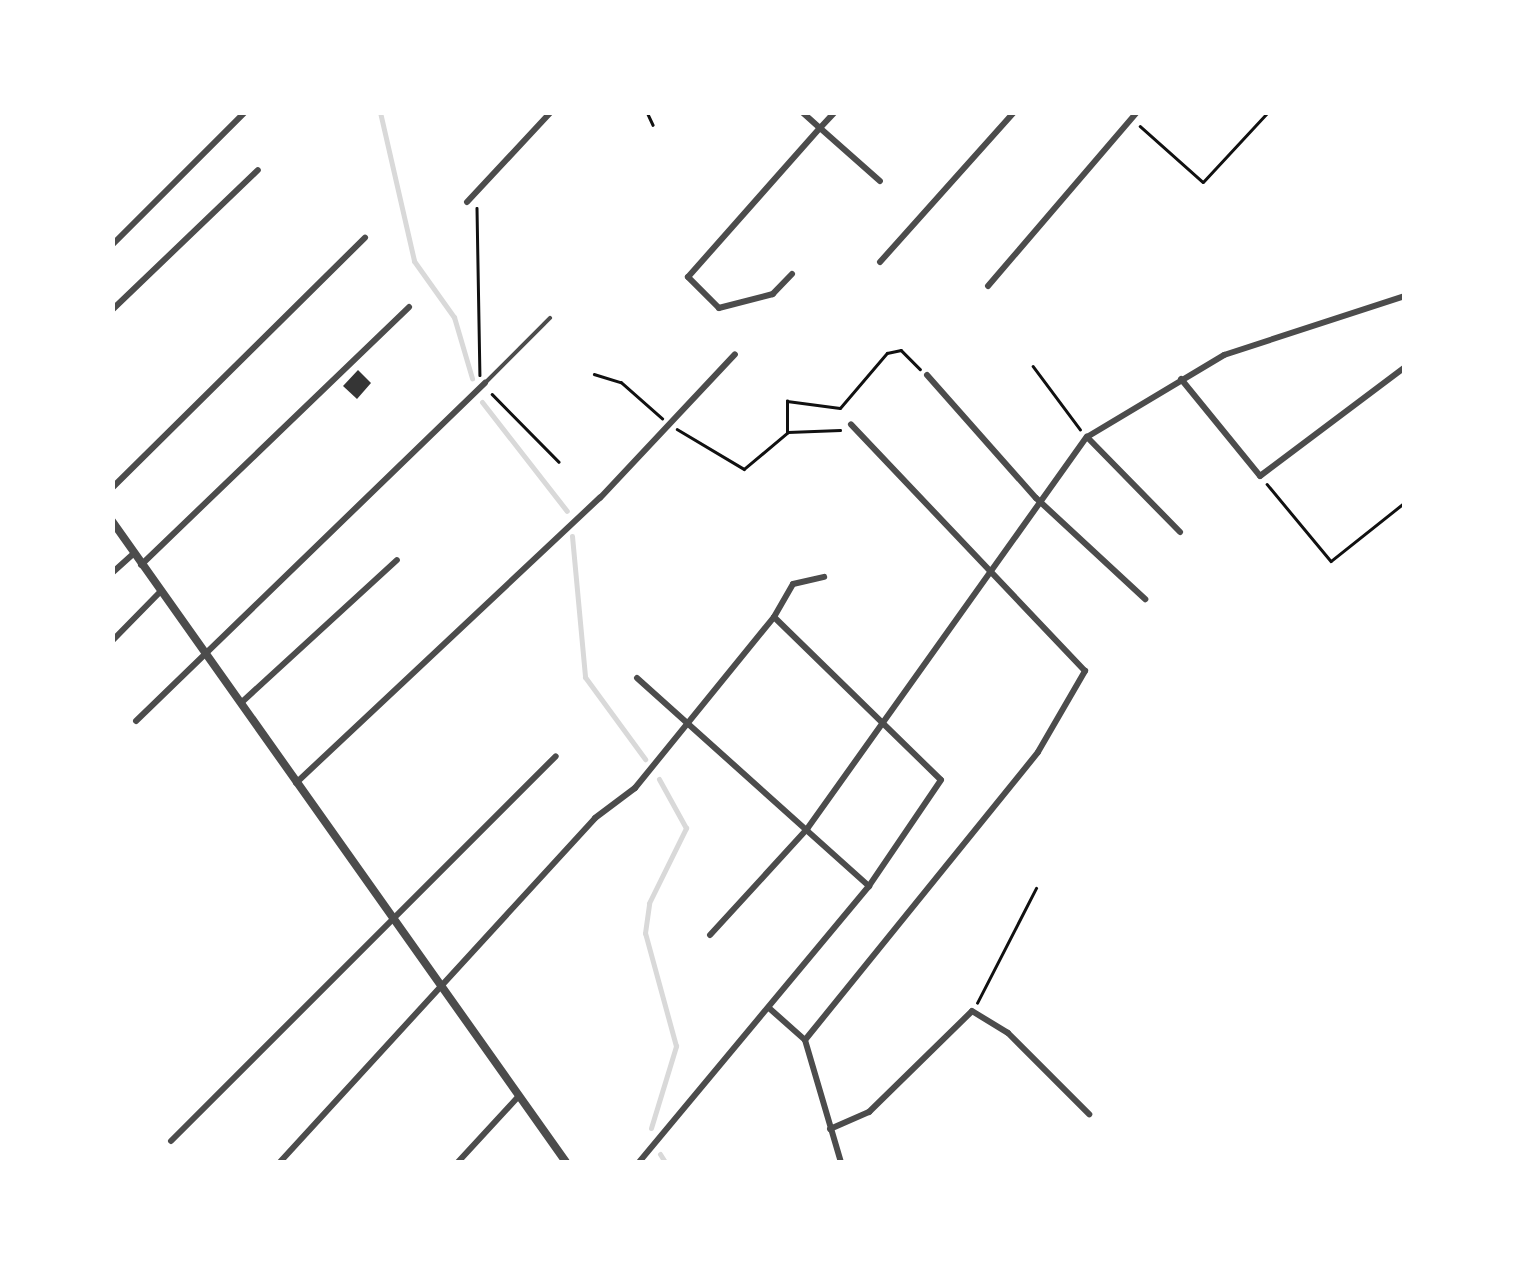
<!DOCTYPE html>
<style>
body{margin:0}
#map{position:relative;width:1517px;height:1275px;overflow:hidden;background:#fff;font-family:Ubuntu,sans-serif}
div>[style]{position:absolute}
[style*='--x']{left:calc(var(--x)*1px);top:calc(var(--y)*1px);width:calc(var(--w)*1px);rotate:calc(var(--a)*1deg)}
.stream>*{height:5px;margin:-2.5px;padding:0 2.5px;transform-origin:2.5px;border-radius:2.5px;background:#d9d9d9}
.building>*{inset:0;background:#353535}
.path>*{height:2.5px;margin:-1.25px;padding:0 1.25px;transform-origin:1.25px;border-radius:1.25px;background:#111}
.service>*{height:4px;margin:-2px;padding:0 2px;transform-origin:2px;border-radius:2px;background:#4c4c4c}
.minor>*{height:6px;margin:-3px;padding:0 3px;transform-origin:3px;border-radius:3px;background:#4c4c4c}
.tertiary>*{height:8px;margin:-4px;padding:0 4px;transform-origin:4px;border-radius:4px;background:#4c4c4c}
span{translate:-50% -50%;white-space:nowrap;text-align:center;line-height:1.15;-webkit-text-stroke:10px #fff;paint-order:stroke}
.frame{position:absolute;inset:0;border:115px solid #fff;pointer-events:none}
</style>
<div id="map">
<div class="stream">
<div style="--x:380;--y:112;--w:153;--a:77.1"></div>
<div style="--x:414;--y:261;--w:69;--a:54.5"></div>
<div style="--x:454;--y:317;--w:64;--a:73.6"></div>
<div style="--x:482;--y:402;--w:138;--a:52.1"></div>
<div style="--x:572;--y:536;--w:142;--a:84.7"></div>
<div style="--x:585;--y:677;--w:102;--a:53.8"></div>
<div style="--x:651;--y:1128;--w:86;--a:-73"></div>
<div style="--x:676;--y:1046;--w:117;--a:-105.3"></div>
<div style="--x:645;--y:933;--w:30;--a:-82"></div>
<div style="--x:649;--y:903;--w:84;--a:-63.7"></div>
<div style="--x:686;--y:828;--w:56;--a:-118.9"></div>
<div style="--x:660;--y:1154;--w:9;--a:58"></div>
</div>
<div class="building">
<div style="clip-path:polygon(358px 370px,371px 383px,357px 399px,343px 386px)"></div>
</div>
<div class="path">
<div style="--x:647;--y:112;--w:14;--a:65"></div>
<div style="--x:1140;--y:126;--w:84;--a:41.6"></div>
<div style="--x:1203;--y:182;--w:96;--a:-47.1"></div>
<div style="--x:477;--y:208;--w:167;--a:89"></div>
<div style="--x:1033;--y:366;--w:79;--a:53.3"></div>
<div style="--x:594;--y:374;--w:28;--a:17"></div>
<div style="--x:621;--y:382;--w:55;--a:41.3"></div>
<div style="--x:492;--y:394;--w:95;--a:45.4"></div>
<div style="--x:677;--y:429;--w:78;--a:30.8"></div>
<div style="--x:744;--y:469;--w:56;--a:-39.9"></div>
<div style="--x:787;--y:433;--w:32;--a:-90"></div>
<div style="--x:787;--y:401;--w:53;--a:7.5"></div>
<div style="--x:840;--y:408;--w:72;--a:-49.5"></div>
<div style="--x:887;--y:353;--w:14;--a:-12"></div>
<div style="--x:901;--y:350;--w:27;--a:45"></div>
<div style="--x:788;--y:432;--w:52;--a:-2.2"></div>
<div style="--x:1267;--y:484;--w:100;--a:50.3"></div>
<div style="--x:1331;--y:561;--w:93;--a:-38.5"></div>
<div style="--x:977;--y:1003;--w:129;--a:-62.8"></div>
</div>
<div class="service">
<div style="--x:485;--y:383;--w:92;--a:-45"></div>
</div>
<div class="minor">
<div style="--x:802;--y:112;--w:24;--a:42"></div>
<div style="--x:820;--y:128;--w:22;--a:-47"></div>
<div style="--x:467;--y:202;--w:123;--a:-47"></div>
<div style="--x:112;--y:245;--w:188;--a:-45"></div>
<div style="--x:880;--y:262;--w:201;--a:-48.2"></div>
<div style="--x:792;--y:274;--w:28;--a:134"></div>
<div style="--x:773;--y:294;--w:56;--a:165.5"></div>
<div style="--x:719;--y:308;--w:44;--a:-135"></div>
<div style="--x:688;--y:277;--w:199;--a:-48.5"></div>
<div style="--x:820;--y:128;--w:80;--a:41.5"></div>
<div style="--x:988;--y:286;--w:229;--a:-49.4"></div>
<div style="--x:112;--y:310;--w:202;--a:-43.8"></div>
<div style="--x:927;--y:375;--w:164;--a:48.5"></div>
<div style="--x:1036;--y:498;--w:149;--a:42.8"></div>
<div style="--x:1181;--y:379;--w:125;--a:50.8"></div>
<div style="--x:1260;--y:476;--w:180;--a:-36.9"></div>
<div style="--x:1087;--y:437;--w:133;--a:45.6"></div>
<div style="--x:112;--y:488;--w:356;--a:-44.7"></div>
<div style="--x:141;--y:565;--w:372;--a:-43.9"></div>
<div style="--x:112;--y:573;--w:28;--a:-42"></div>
<div style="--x:774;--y:617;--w:38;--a:-60"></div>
<div style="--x:793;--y:584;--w:32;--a:-13"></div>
<div style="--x:112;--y:641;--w:70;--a:-45.6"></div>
<div style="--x:637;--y:678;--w:312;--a:41.9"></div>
<div style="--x:869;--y:886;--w:359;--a:129.8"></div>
<div style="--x:242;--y:702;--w:210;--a:-42.5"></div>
<div style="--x:136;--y:721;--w:486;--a:-44.1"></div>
<div style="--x:296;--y:783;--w:417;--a:-43.2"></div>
<div style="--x:600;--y:498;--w:197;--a:-46.8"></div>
<div style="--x:710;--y:935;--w:144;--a:-47.5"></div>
<div style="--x:807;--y:829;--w:482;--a:-54.5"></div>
<div style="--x:1087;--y:437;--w:160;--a:-30.9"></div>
<div style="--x:1224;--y:355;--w:189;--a:-18.1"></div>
<div style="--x:769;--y:1008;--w:48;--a:41.6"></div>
<div style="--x:805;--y:1040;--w:370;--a:-51"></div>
<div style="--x:1038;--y:752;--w:94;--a:-59.9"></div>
<div style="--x:1085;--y:671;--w:340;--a:-133.5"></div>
<div style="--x:805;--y:1040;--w:127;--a:73.6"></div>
<div style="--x:830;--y:1129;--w:43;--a:-23.6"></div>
<div style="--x:869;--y:1112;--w:144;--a:-44.4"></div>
<div style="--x:972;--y:1011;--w:42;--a:31.4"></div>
<div style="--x:1008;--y:1033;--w:115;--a:45"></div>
<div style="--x:171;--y:1141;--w:544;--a:-45"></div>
<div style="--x:280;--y:1162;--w:466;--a:-47.5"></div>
<div style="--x:595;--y:818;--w:50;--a:-36.9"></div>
<div style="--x:635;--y:788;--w:220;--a:-50.9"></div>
<div style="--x:774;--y:617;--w:233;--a:44.3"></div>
<div style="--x:941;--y:780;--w:128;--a:124.2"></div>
<div style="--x:458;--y:1162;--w:88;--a:-47.3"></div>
</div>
<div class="tertiary">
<div style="--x:112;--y:521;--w:785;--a:54.69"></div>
</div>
<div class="frame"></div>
</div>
